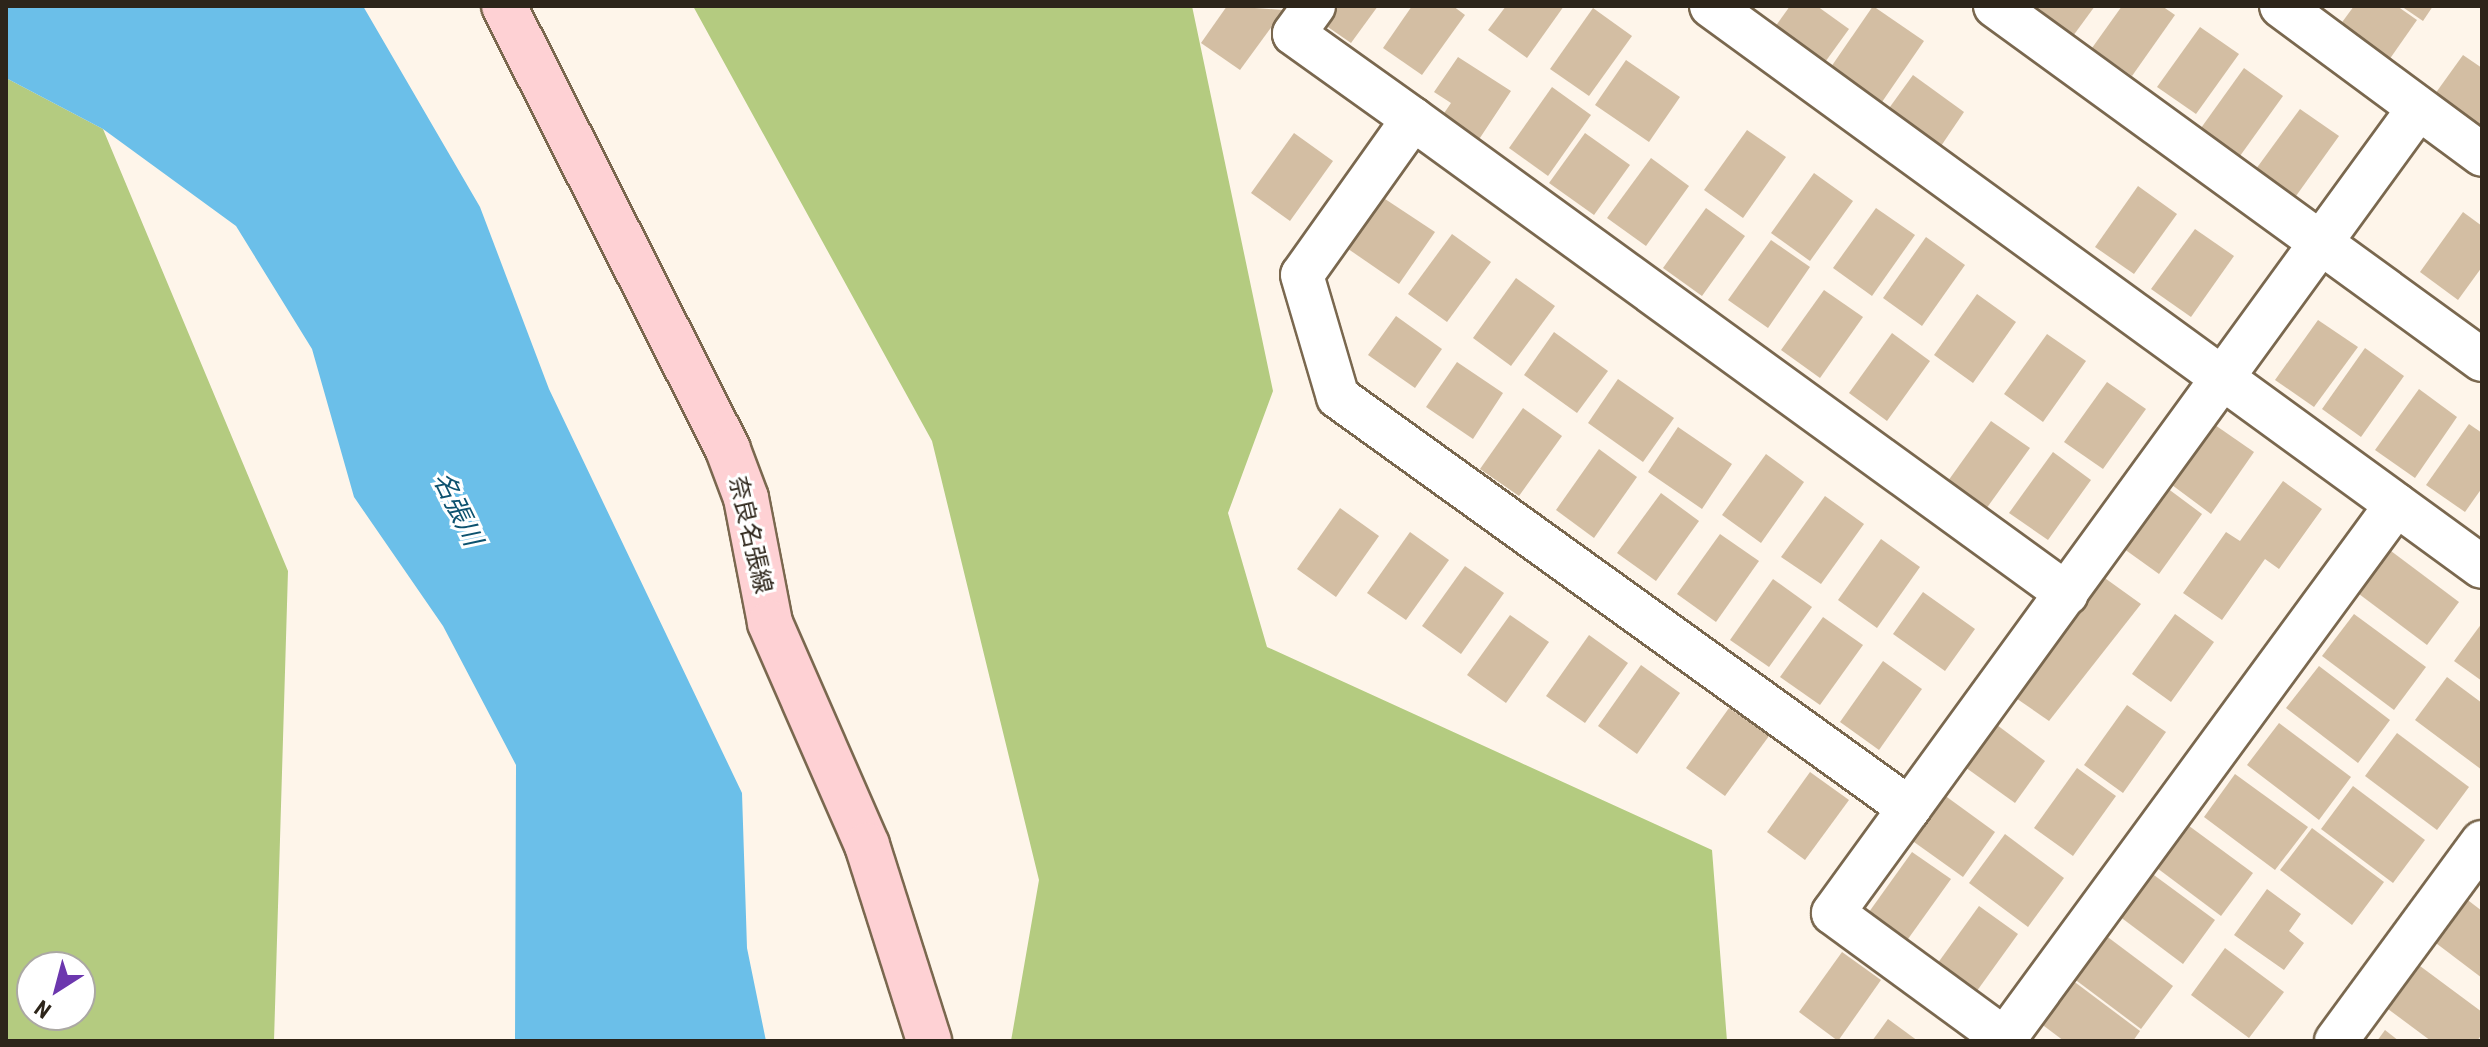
<!DOCTYPE html>
<meta charset="utf-8">
<style>
body{margin:0}
#map{position:relative;width:2488px;height:1047px;overflow:hidden;background:#fef5ea;font-family:"Roboto Condensed","Noto Sans JP",sans-serif}
div>[style]{position:absolute}
.forest>*{inset:0;background:#b4cb80}
.water>*{inset:0;background:#6bbfe9}
.building>*{inset:0;background:#d3bea3}
.roads{filter:drop-shadow(2px 0 #7a684f) drop-shadow(-2px 0 #7a684f) drop-shadow(0 2px #7a684f) drop-shadow(0 -2px #7a684f)}
.minor>*{height:42px;margin:-21px;padding:0 21px;transform-origin:21px;border-radius:21px;background:#fff}
.major>*{height:44px;margin:-22px;padding:0 22px;transform-origin:22px;border-radius:22px;background:#fed1d4}
span{translate:-50% -50%;white-space:nowrap;text-align:center;line-height:1.15;-webkit-text-stroke:6px #fff;paint-order:stroke}
.street-label{font-size:24px;color:#2d251a}
.water-label{font-size:26px;color:#0d526f;font-style:italic}
.frame{position:absolute;inset:0;border:8px solid #2d251a;pointer-events:none}
.north{position:absolute;left:16px;top:951px;width:80px;height:80px;box-sizing:border-box;background:#fff;border:2px solid #aba8a3;border-radius:50%;rotate:216deg;font-size:22px;font-weight:700;line-height:32px;text-align:center;color:#2d251a}
.north::after{content:'';display:block;margin:auto;width:28px;height:36px;background:#6c37ae;clip-path:polygon(50% 0,100% 100%,50% 72%,0 100%)}
</style>
<div id="map">
<div class="forest">
<i style="clip-path:polygon(693px 6px,1192px 6px,1273px 391px,1228px 513px,1267px 647px,1712px 850px,1727px 1041px,1011px 1041px,1039px 880px,932px 441px)"></i>
<i style="clip-path:polygon(evenodd,6px 78px,103px 129px,288px 571px,274px 1041px,6px 1041px,6px 78px,32px 967px,80px 967px,80px 1015px,32px 1015px,32px 967px)"></i>
</div>
<div class="water">
<i style="clip-path:polygon(6px 6px,363px 6px,480px 207px,549px 389px,742px 793px,747px 948px,766px 1041px,515px 1041px,516px 765px,443px 626px,354px 497px,312px 349px,236px 226px,103px 129px,6px 78px)"></i>
</div>
<div class="building">
<i style="clip-path:polygon(1227px 6px,1284px 10px,1240px 70px,1201px 43px)"></i>
<i style="clip-path:polygon(1319px 6px,1378px 6px,1351px 43px,1312px 16px)"></i>
<i style="clip-path:polygon(1412px 6px,1453px 6px,1465px 15px,1422px 75px,1383px 48px)"></i>
<i style="clip-path:polygon(1506px 6px,1564px 6px,1527px 58px,1488px 30px)"></i>
<i style="clip-path:polygon(1790px 6px,1817px 6px,1849px 29px,1815px 76px,1765px 41px)"></i>
<i style="clip-path:polygon(1873px 6px,1924px 41px,1882px 102px,1831px 67px)"></i>
<i style="clip-path:polygon(2036px 6px,2095px 6px,2073px 36px)"></i>
<i style="clip-path:polygon(2122px 6px,2162px 6px,2175px 15px,2132px 76px,2092px 48px)"></i>
<i style="clip-path:polygon(2354px 6px,2397px 6px,2417px 20px,2389px 60px,2340px 25px)"></i>
<i style="clip-path:polygon(2401px 6px,2433px 6px,2423px 21px)"></i>
<i style="clip-path:polygon(1593px 8px,1632px 36px,1589px 96px,1550px 69px)"></i>
<i style="clip-path:polygon(2200px 27px,2239px 54px,2196px 114px,2157px 87px)"></i>
<i style="clip-path:polygon(2463px 55px,2482px 68px,2482px 127px,2435px 94px)"></i>
<i style="clip-path:polygon(1458px 57px,1511px 91px,1472px 150px,1436px 125px,1451px 103px,1434px 92px)"></i>
<i style="clip-path:polygon(1626px 60px,1680px 97px,1649px 142px,1595px 105px)"></i>
<i style="clip-path:polygon(2244px 68px,2283px 96px,2240px 156px,2201px 128px)"></i>
<i style="clip-path:polygon(1913px 75px,1964px 112px,1939px 149px,1887px 111px)"></i>
<i style="clip-path:polygon(1552px 87px,1591px 115px,1548px 176px,1509px 148px)"></i>
<i style="clip-path:polygon(2300px 109px,2339px 136px,2296px 196px,2256px 169px)"></i>
<i style="clip-path:polygon(1747px 130px,1786px 157px,1743px 218px,1704px 190px)"></i>
<i style="clip-path:polygon(1294px 133px,1333px 161px,1290px 221px,1251px 193px)"></i>
<i style="clip-path:polygon(1585px 133px,1630px 165px,1594px 215px,1549px 183px)"></i>
<i style="clip-path:polygon(1651px 158px,1689px 186px,1646px 246px,1607px 218px)"></i>
<i style="clip-path:polygon(1814px 173px,1853px 201px,1810px 261px,1771px 233px)"></i>
<i style="clip-path:polygon(2138px 186px,2177px 214px,2134px 274px,2095px 247px)"></i>
<i style="clip-path:polygon(1376px 193px,1435px 232px,1399px 284px,1341px 244px)"></i>
<i style="clip-path:polygon(1706px 208px,1745px 236px,1702px 296px,1663px 268px)"></i>
<i style="clip-path:polygon(1876px 208px,1915px 235px,1872px 296px,1833px 268px)"></i>
<i style="clip-path:polygon(2463px 212px,2482px 226px,2482px 267px,2458px 300px,2420px 272px)"></i>
<i style="clip-path:polygon(2195px 229px,2234px 256px,2191px 317px,2151px 289px)"></i>
<i style="clip-path:polygon(1452px 234px,1491px 262px,1447px 322px,1408px 294px)"></i>
<i style="clip-path:polygon(1926px 237px,1965px 265px,1922px 326px,1883px 298px)"></i>
<i style="clip-path:polygon(1771px 240px,1810px 267px,1768px 328px,1728px 300px)"></i>
<i style="clip-path:polygon(1516px 278px,1555px 306px,1511px 366px,1473px 338px)"></i>
<i style="clip-path:polygon(1824px 290px,1863px 317px,1820px 378px,1781px 350px)"></i>
<i style="clip-path:polygon(1977px 294px,2016px 322px,1973px 383px,1934px 355px)"></i>
<i style="clip-path:polygon(1396px 316px,1442px 349px,1415px 388px,1368px 355px)"></i>
<i style="clip-path:polygon(2318px 320px,2358px 347px,2314px 407px,2275px 380px)"></i>
<i style="clip-path:polygon(1554px 332px,1608px 371px,1577px 413px,1524px 375px)"></i>
<i style="clip-path:polygon(1892px 333px,1930px 361px,1887px 421px,1849px 393px)"></i>
<i style="clip-path:polygon(2047px 334px,2086px 361px,2043px 422px,2004px 394px)"></i>
<i style="clip-path:polygon(2365px 348px,2404px 376px,2361px 437px,2322px 409px)"></i>
<i style="clip-path:polygon(1457px 362px,1503px 393px,1473px 439px,1426px 407px)"></i>
<i style="clip-path:polygon(1618px 379px,1674px 418px,1643px 462px,1588px 423px)"></i>
<i style="clip-path:polygon(2107px 382px,2146px 409px,2103px 469px,2064px 442px)"></i>
<i style="clip-path:polygon(2419px 389px,2457px 417px,2415px 478px,2375px 450px)"></i>
<i style="clip-path:polygon(1523px 408px,1562px 436px,1519px 496px,1480px 469px)"></i>
<i style="clip-path:polygon(1991px 421px,2030px 448px,1986px 509px,1948px 481px)"></i>
<i style="clip-path:polygon(2469px 424px,2482px 433px,2482px 488px,2465px 512px,2426px 485px)"></i>
<i style="clip-path:polygon(2215px 425px,2254px 452px,2211px 514px,2172px 485px)"></i>
<i style="clip-path:polygon(1678px 427px,1732px 464px,1702px 509px,1648px 472px)"></i>
<i style="clip-path:polygon(1599px 449px,1637px 477px,1594px 538px,1556px 510px)"></i>
<i style="clip-path:polygon(2053px 452px,2091px 480px,2048px 540px,2009px 513px)"></i>
<i style="clip-path:polygon(1766px 454px,1804px 482px,1761px 543px,1722px 515px)"></i>
<i style="clip-path:polygon(2283px 481px,2322px 509px,2279px 569px,2265px 559px,2222px 620px,2183px 593px,2226px 532px,2240px 541px)"></i>
<i style="clip-path:polygon(2163px 485px,2202px 514px,2159px 574px,2120px 546px)"></i>
<i style="clip-path:polygon(1661px 493px,1699px 521px,1656px 581px,1617px 553px)"></i>
<i style="clip-path:polygon(1825px 496px,1864px 524px,1821px 584px,1781px 557px)"></i>
<i style="clip-path:polygon(1340px 508px,1379px 536px,1336px 597px,1297px 569px)"></i>
<i style="clip-path:polygon(1410px 532px,1449px 560px,1406px 620px,1367px 593px)"></i>
<i style="clip-path:polygon(1720px 534px,1759px 561px,1716px 622px,1677px 594px)"></i>
<i style="clip-path:polygon(1881px 539px,1920px 567px,1877px 628px,1838px 600px)"></i>
<i style="clip-path:polygon(2387px 548px,2459px 602px,2427px 645px,2355px 591px)"></i>
<i style="clip-path:polygon(1465px 566px,1504px 593px,1461px 654px,1422px 626px)"></i>
<i style="clip-path:polygon(2102px 576px,2141px 604px,2049px 721px,2010px 694px)"></i>
<i style="clip-path:polygon(1773px 579px,1812px 607px,1769px 667px,1730px 640px)"></i>
<i style="clip-path:polygon(1923px 592px,1975px 629px,1945px 671px,1893px 634px)"></i>
<i style="clip-path:polygon(2175px 614px,2214px 642px,2171px 702px,2132px 674px)"></i>
<i style="clip-path:polygon(2354px 614px,2426px 667px,2394px 710px,2322px 656px)"></i>
<i style="clip-path:polygon(1510px 615px,1549px 642px,1506px 703px,1467px 675px)"></i>
<i style="clip-path:polygon(1823px 617px,1863px 645px,1820px 705px,1780px 677px)"></i>
<i style="clip-path:polygon(2482px 623px,2482px 681px,2454px 661px)"></i>
<i style="clip-path:polygon(1589px 635px,1628px 663px,1585px 723px,1546px 696px)"></i>
<i style="clip-path:polygon(1883px 661px,1922px 689px,1879px 750px,1840px 722px)"></i>
<i style="clip-path:polygon(1641px 665px,1680px 693px,1637px 754px,1598px 726px)"></i>
<i style="clip-path:polygon(2319px 666px,2390px 720px,2358px 763px,2286px 708px)"></i>
<i style="clip-path:polygon(2447px 677px,2482px 703px,2482px 770px,2415px 720px)"></i>
<i style="clip-path:polygon(2127px 705px,2166px 732px,2123px 793px,2084px 765px)"></i>
<i style="clip-path:polygon(1729px 708px,1769px 736px,1725px 796px,1686px 768px)"></i>
<i style="clip-path:polygon(1989px 719px,2045px 761px,2015px 803px,1958px 762px)"></i>
<i style="clip-path:polygon(2279px 723px,2351px 777px,2319px 820px,2247px 765px)"></i>
<i style="clip-path:polygon(2397px 733px,2469px 787px,2437px 830px,2365px 776px)"></i>
<i style="clip-path:polygon(2077px 768px,2116px 796px,2073px 856px,2034px 828px)"></i>
<i style="clip-path:polygon(1810px 772px,1849px 800px,1805px 860px,1767px 832px)"></i>
<i style="clip-path:polygon(2235px 774px,2308px 827px,2275px 870px,2204px 817px)"></i>
<i style="clip-path:polygon(2353px 786px,2425px 840px,2393px 883px,2321px 829px)"></i>
<i style="clip-path:polygon(1940px 792px,1995px 832px,1963px 877px,1907px 837px)"></i>
<i style="clip-path:polygon(2181px 820px,2253px 873px,2221px 916px,2149px 862px)"></i>
<i style="clip-path:polygon(2312px 828px,2384px 882px,2352px 925px,2280px 870px)"></i>
<i style="clip-path:polygon(2005px 834px,2064px 878px,2028px 927px,1969px 883px)"></i>
<i style="clip-path:polygon(1912px 852px,1951px 879px,1908px 939px,1869px 912px)"></i>
<i style="clip-path:polygon(2143px 867px,2215px 920px,2183px 964px,2111px 910px)"></i>
<i style="clip-path:polygon(2267px 889px,2301px 914px,2289px 931px,2304px 943px,2284px 970px,2234px 935px)"></i>
<i style="clip-path:polygon(2456px 891px,2482px 911px,2482px 978px,2424px 934px)"></i>
<i style="clip-path:polygon(1979px 906px,2018px 934px,1974px 995px,1935px 967px)"></i>
<i style="clip-path:polygon(2101px 932px,2173px 986px,2141px 1029px,2069px 975px)"></i>
<i style="clip-path:polygon(2225px 948px,2284px 992px,2249px 1038px,2191px 995px)"></i>
<i style="clip-path:polygon(1842px 952px,1881px 980px,1838px 1041px,1799px 1012px)"></i>
<i style="clip-path:polygon(2420px 966px,2482px 1012px,2482px 1034px,2477px 1041px,2431px 1041px,2388px 1009px)"></i>
<i style="clip-path:polygon(2068px 977px,2140px 1031px,2133px 1041px,2064px 1041px,2036px 1020px)"></i>
<i style="clip-path:polygon(1888px 1019px,1918px 1041px,1872px 1041px)"></i>
<i style="clip-path:polygon(2385px 1030px,2399px 1041px,2377px 1041px)"></i>
</div>
<div class="roads">
<div class="minor">
<i style="left:1314px;top:6px;width:34px;rotate:126deg"></i>
<i style="left:1294px;top:34px;width:146px;rotate:35.5deg"></i>
<i style="left:1413px;top:119px;width:191px;rotate:125.4deg"></i>
<i style="left:1302px;top:275px;width:127px;rotate:73.6deg"></i>
<i style="left:1338px;top:397px;width:704px;rotate:35.75deg"></i>
<i style="left:1711px;top:6px;width:953px;rotate:36.04deg"></i>
<i style="left:1995px;top:6px;width:602px;rotate:36.01deg"></i>
<i style="left:2281px;top:6px;width:250px;rotate:36.5deg"></i>
<i style="left:1413px;top:119px;width:808px;rotate:35.99deg"></i>
<i style="left:2005px;top:1039px;width:213px;rotate:-143.8deg"></i>
<i style="left:1833px;top:913px;width:994px;rotate:-53.96deg"></i>
<i style="left:2003px;top:1041px;width:665px;rotate:-53.75deg"></i>
<i style="left:2336px;top:1041px;width:247px;rotate:-53.7deg"></i>
</div>
<div class="major">
<i style="left:504px;top:6px;width:497px;rotate:63.2deg"></i>
<i style="left:728px;top:450px;width:51px;rotate:69.4deg"></i>
<i style="left:746px;top:498px;width:127px;rotate:79.1deg"></i>
<i style="left:770px;top:623px;width:242px;rotate:66.4deg"></i>
<i style="left:867px;top:845px;width:206px;rotate:72.4deg"></i>
</div>
</div>
<div class="street-label">
<span style="left:750px;top:535px;rotate:77deg">奈良名張線</span>
</div>
<div class="water-label">
<span style="left:457px;top:509px;rotate:64deg">名張川</span>
</div>
<div class="frame"></div>
<div class="north">N</div>
</div>
